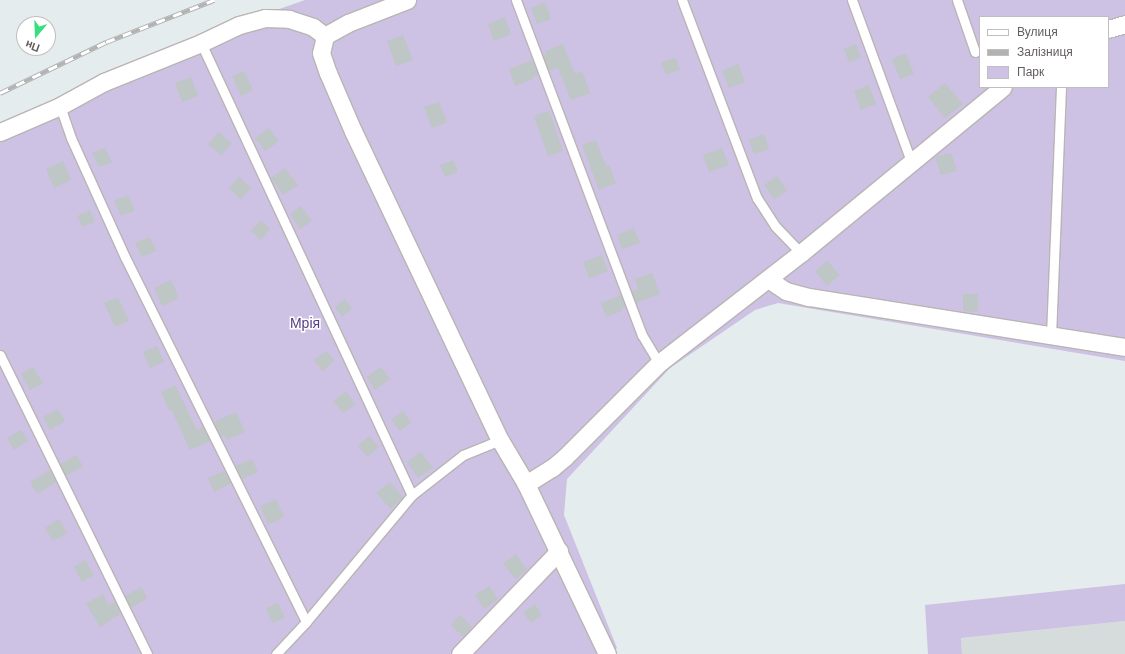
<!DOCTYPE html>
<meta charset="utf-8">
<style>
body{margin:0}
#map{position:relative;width:1125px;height:654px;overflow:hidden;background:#e4ecee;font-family:"DM Sans",sans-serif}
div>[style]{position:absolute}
.industrial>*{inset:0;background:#d6dcdc}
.green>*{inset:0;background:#cdc1e4}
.building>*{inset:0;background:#bec6c6}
.roads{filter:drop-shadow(1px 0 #bab4b4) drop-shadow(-1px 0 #bab4b4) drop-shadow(0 1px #bab4b4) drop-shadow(0 -1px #bab4b4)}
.service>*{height:9px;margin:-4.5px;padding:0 4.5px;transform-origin:4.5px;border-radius:4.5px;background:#fff}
.minor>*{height:17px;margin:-8.5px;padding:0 8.5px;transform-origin:8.5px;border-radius:8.5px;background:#fff}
.rail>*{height:4.5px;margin-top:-2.25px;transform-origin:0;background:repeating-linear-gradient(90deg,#fff 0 9px,#b3b2b2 0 18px);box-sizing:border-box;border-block:1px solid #b3b2b2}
span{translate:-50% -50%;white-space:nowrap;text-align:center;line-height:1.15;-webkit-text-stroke:3px #fff;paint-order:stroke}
.park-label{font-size:14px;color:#573a84}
.legend{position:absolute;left:979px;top:16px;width:130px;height:72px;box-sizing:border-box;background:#fff;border:1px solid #c1bebe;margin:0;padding:5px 7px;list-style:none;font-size:12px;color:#635c5c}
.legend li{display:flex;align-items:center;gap:8px;height:20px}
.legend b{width:20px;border:1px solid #c1bebe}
.north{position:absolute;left:16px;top:16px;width:40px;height:40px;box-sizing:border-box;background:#fff;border:1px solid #c1bebe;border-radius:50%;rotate:199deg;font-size:11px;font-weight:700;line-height:16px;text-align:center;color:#635c5c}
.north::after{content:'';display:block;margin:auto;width:14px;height:18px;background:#37e07e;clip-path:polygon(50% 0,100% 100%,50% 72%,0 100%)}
</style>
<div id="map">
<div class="industrial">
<i style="clip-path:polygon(1125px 621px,1125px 654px,962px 654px,961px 638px)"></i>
</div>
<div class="green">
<i style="clip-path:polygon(evenodd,305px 0,1125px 0,1125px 361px,778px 303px,755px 310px,670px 368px,567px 479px,564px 515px,617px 648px,611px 654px,0 654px,0 127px,268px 13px,305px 0,980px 17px,1108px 17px,1108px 87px,980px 87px,980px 17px)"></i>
<i style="clip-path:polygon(1125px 584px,1125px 621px,961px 638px,962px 654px,928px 654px,925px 605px)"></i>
</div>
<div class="building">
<i style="clip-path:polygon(545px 2px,551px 19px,537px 24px,531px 8px)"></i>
<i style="clip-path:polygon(505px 17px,511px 34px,494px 41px,488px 24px)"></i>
<i style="clip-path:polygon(403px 35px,413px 60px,396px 66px,387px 41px)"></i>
<i style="clip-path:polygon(563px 44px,575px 74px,582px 71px,590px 93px,571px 100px,558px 68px,549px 71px,543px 56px,546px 54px,545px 51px)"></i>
<i style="clip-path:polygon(856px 44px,861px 58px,849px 62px,844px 49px)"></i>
<i style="clip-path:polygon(906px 53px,914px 74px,900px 79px,892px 59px)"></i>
<i style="clip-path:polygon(675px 57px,680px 70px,666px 75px,661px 63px)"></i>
<i style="clip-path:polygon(532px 60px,538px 75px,533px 77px,533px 79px,515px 86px,509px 69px)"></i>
<i style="clip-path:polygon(738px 64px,745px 82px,729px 88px,722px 71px)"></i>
<i style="clip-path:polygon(244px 71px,253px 90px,241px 96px,232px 76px)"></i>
<i style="clip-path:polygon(191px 77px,198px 96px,182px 102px,175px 83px)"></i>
<i style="clip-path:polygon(945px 83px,963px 104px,945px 118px,928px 97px)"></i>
<i style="clip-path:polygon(869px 85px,876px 104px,861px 110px,854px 91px)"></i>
<i style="clip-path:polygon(439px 102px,447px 122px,432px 128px,424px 107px)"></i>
<i style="clip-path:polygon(549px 111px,563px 151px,548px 156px,534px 116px)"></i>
<i style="clip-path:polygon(269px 128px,279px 141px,265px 151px,255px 138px)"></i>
<i style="clip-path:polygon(219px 132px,232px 143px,221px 155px,208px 144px)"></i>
<i style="clip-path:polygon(764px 134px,769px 149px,754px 154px,749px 140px)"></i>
<i style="clip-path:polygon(596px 140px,606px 166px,609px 165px,616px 183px,599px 190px,582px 145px)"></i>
<i style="clip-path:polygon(105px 148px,112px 162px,99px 167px,92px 153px)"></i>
<i style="clip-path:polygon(722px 148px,729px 165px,709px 172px,703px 155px)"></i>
<i style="clip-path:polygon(951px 153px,957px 171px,941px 175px,935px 157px)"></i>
<i style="clip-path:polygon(453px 160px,458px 172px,445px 177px,440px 165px)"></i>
<i style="clip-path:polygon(63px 161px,71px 180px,54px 188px,46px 169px)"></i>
<i style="clip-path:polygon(285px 168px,298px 185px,283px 195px,271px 178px)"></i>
<i style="clip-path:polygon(777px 176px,787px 191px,774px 199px,764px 185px)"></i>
<i style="clip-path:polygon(239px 177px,251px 188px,241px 200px,229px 188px)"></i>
<i style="clip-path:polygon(128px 195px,135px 210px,121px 216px,114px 201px)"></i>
<i style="clip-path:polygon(301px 206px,312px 221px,300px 229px,290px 214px)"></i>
<i style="clip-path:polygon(90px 210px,95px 222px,82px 227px,77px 216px)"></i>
<i style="clip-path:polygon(261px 220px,270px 229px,261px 240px,251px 231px)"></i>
<i style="clip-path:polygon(634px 228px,640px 243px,622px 249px,617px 235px)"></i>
<i style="clip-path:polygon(150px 237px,156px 251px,142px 257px,135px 243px)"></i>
<i style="clip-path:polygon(602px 255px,608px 271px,589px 278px,583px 262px)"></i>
<i style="clip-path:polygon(827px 261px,840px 275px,827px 286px,815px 271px)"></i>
<i style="clip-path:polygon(652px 273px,660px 294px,636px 303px,632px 291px,638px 289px,635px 279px)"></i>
<i style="clip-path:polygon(171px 280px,179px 298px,162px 306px,154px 288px)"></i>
<i style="clip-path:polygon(963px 294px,978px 294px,978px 312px,963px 311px)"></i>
<i style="clip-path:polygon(621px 295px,625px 307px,621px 308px,622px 311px,606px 317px,601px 303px)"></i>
<i style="clip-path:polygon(118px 297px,129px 321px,115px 327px,104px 303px)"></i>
<i style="clip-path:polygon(345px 299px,352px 309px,342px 317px,335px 307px)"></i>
<i style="clip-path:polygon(157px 346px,164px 362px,150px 368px,143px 352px)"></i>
<i style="clip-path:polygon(327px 351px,335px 361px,322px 371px,314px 360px)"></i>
<i style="clip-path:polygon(33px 367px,43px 383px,30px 390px,21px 374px)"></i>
<i style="clip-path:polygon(381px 367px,390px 379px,375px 390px,367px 377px)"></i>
<i style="clip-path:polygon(175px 385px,197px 430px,203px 427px,210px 441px,190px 450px,171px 409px,169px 410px,161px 392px)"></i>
<i style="clip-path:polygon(346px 391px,355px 404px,343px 413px,333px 401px)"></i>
<i style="clip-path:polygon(58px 409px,65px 421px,50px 430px,43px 417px)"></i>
<i style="clip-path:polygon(403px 411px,411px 423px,400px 431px,391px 420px)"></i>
<i style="clip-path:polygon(236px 412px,245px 432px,227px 440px,224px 435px,221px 437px,214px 422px)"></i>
<i style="clip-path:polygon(21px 430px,28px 441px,14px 450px,7px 438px)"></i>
<i style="clip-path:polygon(369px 436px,379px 447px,368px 457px,358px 446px)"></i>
<i style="clip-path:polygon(421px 452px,433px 468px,418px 478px,407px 462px)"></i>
<i style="clip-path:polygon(76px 455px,83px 466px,66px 476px,60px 464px)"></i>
<i style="clip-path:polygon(252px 459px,258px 472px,242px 479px,235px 466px)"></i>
<i style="clip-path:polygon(50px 470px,56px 482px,37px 494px,30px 482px)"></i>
<i style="clip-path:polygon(224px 471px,231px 483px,214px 492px,208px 478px)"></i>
<i style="clip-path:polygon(390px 482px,403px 497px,391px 509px,376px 493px)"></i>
<i style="clip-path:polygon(276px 499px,284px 517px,268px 525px,260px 506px)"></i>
<i style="clip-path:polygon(59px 519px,67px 533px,53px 541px,45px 528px)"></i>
<i style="clip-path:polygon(516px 554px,527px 570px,515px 579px,503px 563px)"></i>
<i style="clip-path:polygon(85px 560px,94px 575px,82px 582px,74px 567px)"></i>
<i style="clip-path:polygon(489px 586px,498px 599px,484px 609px,475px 595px)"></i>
<i style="clip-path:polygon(141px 587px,147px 598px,131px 608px,125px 596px)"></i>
<i style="clip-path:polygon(103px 594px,109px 605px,115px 602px,120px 614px,100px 627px,86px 604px)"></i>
<i style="clip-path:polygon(278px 603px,285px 618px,272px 623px,266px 608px)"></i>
<i style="clip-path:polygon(535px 604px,542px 615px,531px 623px,523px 612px)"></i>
<i style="clip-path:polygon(460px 615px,472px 627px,463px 637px,451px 625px)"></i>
</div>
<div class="roads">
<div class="service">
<i style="left:516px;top:0;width:358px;rotate:69.4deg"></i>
<i style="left:642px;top:335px;width:33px;rotate:59deg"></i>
<i style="left:682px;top:0;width:212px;rotate:69.3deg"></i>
<i style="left:757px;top:198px;width:33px;rotate:57deg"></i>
<i style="left:775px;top:226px;width:37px;rotate:46deg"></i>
<i style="left:852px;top:0;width:171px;rotate:69.9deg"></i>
<i style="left:957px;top:0;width:55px;rotate:70.9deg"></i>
<i style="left:201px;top:43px;width:499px;rotate:65deg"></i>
<i style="left:60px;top:106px;width:34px;rotate:71deg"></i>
<i style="left:71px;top:138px;width:131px;rotate:65.6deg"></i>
<i style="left:125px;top:257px;width:407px;rotate:63.6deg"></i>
<i style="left:1051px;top:336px;width:249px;rotate:-87.7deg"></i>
<i style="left:0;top:355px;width:333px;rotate:63.8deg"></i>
<i style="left:276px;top:654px;width:44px;rotate:-46.8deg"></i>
<i style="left:306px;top:622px;width:165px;rotate:-50.2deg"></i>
<i style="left:412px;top:495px;width:65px;rotate:-38.1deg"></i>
<i style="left:463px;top:455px;width:40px;rotate:-22deg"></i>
</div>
<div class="minor">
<i style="left:407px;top:0;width:63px;rotate:158.7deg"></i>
<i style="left:348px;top:23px;width:26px;rotate:151deg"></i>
<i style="left:325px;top:36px;width:17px;rotate:103deg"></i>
<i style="left:321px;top:53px;width:21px;rotate:71deg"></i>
<i style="left:328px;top:73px;width:63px;rotate:66.7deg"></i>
<i style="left:353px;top:131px;width:342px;rotate:64.6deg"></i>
<i style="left:500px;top:440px;width:51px;rotate:59.4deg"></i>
<i style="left:526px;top:484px;width:188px;rotate:64.5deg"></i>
<i style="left:1108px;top:29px;width:18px;rotate:-16deg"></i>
<i style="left:0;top:132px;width:65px;rotate:-23.4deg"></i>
<i style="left:60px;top:106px;width:50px;rotate:-28.6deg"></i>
<i style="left:104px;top:82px;width:105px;rotate:-21.9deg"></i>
<i style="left:201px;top:43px;width:42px;rotate:-25.3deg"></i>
<i style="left:239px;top:25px;width:27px;rotate:-15deg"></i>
<i style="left:265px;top:18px;width:24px;rotate:2deg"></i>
<i style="left:289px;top:19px;width:25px;rotate:18deg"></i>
<i style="left:313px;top:27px;width:15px;rotate:37deg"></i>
<i style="left:768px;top:279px;width:22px;rotate:34deg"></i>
<i style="left:786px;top:291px;width:24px;rotate:15deg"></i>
<i style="left:809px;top:297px;width:320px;rotate:9deg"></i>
<i style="left:526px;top:484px;width:31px;rotate:-32deg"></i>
<i style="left:552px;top:468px;width:17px;rotate:-40deg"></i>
<i style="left:565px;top:457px;width:133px;rotate:-45deg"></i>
<i style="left:659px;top:363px;width:180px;rotate:-37.8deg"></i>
<i style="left:801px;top:253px;width:261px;rotate:-39.4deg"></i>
<i style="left:460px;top:654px;width:143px;rotate:-46.1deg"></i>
</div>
</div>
<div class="rail">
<i style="left:0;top:93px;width:118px;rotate:-25.7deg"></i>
<i style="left:106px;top:42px;width:116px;rotate:-21.3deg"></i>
</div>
<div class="park-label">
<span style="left:305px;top:323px">Мрія</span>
</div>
<ul class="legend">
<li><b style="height:5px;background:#fff"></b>Вулиця</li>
<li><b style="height:5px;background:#b3b2b2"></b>Залізниця</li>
<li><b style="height:11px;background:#cdc1e4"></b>Парк</li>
</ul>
<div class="north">Пн</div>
</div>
